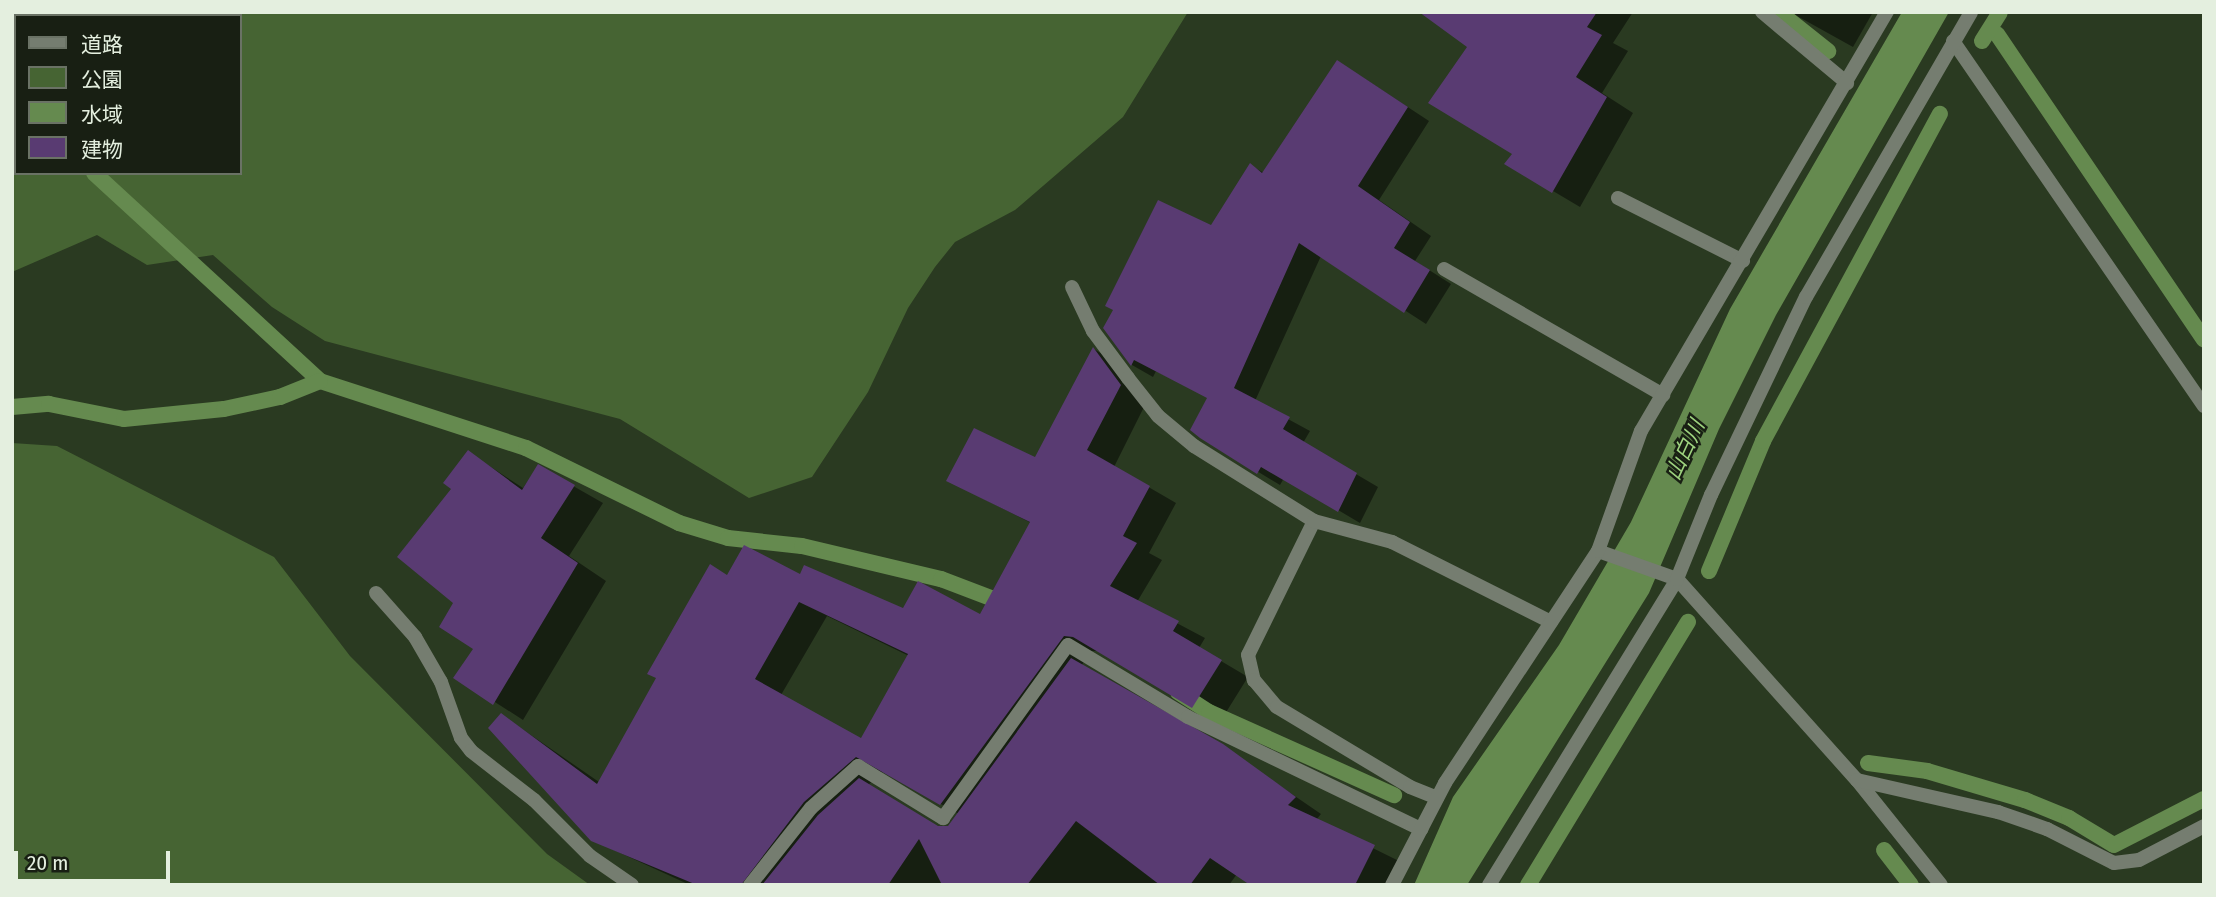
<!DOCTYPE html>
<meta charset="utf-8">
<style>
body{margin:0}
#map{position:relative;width:2216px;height:897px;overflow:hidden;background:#2a3a21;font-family:"Fira Sans Condensed","Noto Sans JP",sans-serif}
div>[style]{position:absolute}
.green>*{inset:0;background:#466433}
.water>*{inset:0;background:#658a4f}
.shadow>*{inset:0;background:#0007}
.stream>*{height:16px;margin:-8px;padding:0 8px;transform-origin:8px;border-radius:8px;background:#658a4f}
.building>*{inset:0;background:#593b72}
.service>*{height:14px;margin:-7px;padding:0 7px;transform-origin:7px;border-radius:7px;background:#757d70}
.minor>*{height:14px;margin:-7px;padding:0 7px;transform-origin:7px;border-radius:7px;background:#757d70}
span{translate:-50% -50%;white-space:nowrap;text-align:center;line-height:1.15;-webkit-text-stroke:5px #181f13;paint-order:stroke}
.water-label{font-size:21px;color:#9ed37f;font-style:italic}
.frame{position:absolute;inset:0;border:14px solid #e4efdf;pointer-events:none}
.legend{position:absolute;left:14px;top:14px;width:228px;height:161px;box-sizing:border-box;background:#181f13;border:2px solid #6a7265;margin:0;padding:9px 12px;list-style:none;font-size:21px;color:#e4efdf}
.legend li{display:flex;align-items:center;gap:14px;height:35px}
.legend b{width:35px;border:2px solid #6a7265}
.scale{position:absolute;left:14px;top:851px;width:156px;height:32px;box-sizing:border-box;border:4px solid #e4efdf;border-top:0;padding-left:9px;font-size:21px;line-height:24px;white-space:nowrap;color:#e4efdf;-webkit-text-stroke:5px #181f13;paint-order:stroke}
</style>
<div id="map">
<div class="green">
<i style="clip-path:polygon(evenodd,12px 12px,1188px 12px,1123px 117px,1015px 210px,955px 242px,935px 267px,908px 308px,868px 392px,812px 477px,749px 498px,620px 419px,325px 341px,272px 307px,213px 255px,147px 265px,97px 235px,12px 272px,12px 12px,16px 16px,240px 16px,240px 173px,16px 173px,16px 16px)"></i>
<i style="clip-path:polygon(12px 443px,57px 446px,274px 557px,350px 656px,547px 854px,590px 885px,12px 885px)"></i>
</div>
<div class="water">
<i style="clip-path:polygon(1902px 12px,1949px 12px,1776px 315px,1719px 429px,1649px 593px,1467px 885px,1414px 885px,1453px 797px,1559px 645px,1631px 522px,1730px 309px)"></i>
</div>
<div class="shadow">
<i style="clip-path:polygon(1422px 12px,1633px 12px,1613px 43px,1628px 51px,1602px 93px,1633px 113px,1580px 207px,1506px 163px,1514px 153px,1469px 46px)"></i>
<i style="clip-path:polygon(1790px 12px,1873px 12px,1853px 47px)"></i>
<i style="clip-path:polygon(1359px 75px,1429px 121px,1379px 200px,1431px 236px,1415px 261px,1451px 284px,1426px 324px,1321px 256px,1255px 401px,1310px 431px,1303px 443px,1378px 487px,1360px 523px,1284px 478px,1280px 485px,1201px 437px,1209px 398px,1156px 371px,1153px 377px,1132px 365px,1105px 328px,1212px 227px,1250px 165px,1264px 173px)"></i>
<i style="clip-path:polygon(evenodd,1094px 349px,1120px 365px,1147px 401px,1114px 467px,1176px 503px,1149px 553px,1162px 560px,1137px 602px,1205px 638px,1199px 648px,1248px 677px,1220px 722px,1101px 651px,1092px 651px,1081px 666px,1222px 746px,1321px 814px,1316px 820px,1401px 862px,1390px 885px,1254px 885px,1237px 874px,1229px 885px,690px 885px,592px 840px,502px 715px,599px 782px,728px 577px,801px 576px,904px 611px,980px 616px,1031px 523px,949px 481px,1035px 459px,1094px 349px,827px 616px,909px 656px,862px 740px,781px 695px,827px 616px,1094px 349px,884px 771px,941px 804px,959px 814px,949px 828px,939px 828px,868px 785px,884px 771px)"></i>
<i style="clip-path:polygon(468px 452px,523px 488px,538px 466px,603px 503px,569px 556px,606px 581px,523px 720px,456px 677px,475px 648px,456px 603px,453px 488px)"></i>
</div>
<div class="stream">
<i style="left:1779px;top:12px;width:63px;rotate:38.5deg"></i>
<i style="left:1997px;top:34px;width:369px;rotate:55.9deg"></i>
<i style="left:1982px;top:41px;width:34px;rotate:-58deg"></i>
<i style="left:12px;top:112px;width:4px;rotate:27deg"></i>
<i style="left:94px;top:173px;width:307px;rotate:42.6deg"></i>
<i style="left:320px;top:381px;width:217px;rotate:18deg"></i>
<i style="left:526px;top:448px;width:170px;rotate:26.1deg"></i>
<i style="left:679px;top:523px;width:51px;rotate:17deg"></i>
<i style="left:728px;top:538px;width:74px;rotate:6.2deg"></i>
<i style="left:802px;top:546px;width:143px;rotate:13.4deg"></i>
<i style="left:941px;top:579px;width:73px;rotate:20.9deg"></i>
<i style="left:12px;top:407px;width:37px;rotate:-5deg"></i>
<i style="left:49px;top:404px;width:76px;rotate:11.3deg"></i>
<i style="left:124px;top:419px;width:100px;rotate:-5.7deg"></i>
<i style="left:224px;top:409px;width:57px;rotate:-12.1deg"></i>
<i style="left:280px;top:397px;width:43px;rotate:-21.8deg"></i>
<i style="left:1709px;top:571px;width:141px;rotate:-67.4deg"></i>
<i style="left:1763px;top:441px;width:372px;rotate:-61.6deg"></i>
<i style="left:1178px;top:692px;width:37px;rotate:33deg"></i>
<i style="left:1209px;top:712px;width:203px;rotate:24.2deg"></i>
<i style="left:1868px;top:763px;width:60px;rotate:7.7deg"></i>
<i style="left:1927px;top:771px;width:102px;rotate:16.5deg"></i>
<i style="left:2025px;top:800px;width:48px;rotate:22.2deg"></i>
<i style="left:2069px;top:818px;width:52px;rotate:31deg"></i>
<i style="left:2114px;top:845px;width:101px;rotate:-27.1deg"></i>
<i style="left:1884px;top:850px;width:44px;rotate:52.4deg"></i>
<i style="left:1528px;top:885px;width:308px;rotate:-58.7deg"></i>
</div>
<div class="building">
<i style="clip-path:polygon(1419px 12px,1597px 12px,1587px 27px,1602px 35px,1576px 77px,1607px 97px,1552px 193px,1504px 164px,1512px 154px,1428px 103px,1467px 47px)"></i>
<i style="clip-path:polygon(1337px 60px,1408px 107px,1358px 186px,1410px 222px,1394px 248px,1430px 270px,1404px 313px,1299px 243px,1234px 388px,1290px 417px,1283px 429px,1357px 473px,1338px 512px,1261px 467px,1257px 474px,1200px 438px,1190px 430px,1207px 398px,1134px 360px,1131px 366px,1103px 328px,1113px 310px,1105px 306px,1158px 200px,1211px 225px,1250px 163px,1262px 173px)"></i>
<i style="clip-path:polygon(evenodd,1093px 347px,1121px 385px,1087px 450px,1150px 486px,1123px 536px,1137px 543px,1110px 586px,1179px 621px,1173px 631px,1222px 660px,1192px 708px,1073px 637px,1064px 636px,940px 805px,856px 757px,804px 802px,741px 885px,697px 885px,591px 841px,488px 728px,501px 713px,597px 784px,656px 678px,647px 674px,710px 564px,727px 575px,744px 545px,800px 574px,804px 565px,903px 608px,918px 581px,980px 614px,1030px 522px,946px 481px,974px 428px,1035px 457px,1093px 347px,799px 602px,908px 654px,861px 738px,755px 679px,799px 602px)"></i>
<i style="clip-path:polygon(468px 450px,522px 490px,538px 464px,575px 485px,541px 538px,578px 563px,493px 705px,453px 678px,473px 649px,439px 627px,453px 603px,397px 557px,451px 489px,443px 483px)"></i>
<i style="clip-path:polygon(1071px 658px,1223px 744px,1296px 797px,1288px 805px,1375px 845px,1355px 885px,1250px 885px,1210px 858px,1190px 885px,1160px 885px,1076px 821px,1027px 885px,942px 885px,919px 839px,888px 885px,762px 885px,818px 815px,859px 778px,938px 826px,948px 826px)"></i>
</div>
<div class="service">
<i style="left:1762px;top:12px;width:111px;rotate:39.9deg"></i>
<i style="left:1618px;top:198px;width:140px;rotate:26.7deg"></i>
<i style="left:1444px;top:269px;width:253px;rotate:29.9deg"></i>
<i style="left:1072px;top:287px;width:49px;rotate:64.5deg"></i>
<i style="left:1093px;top:331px;width:59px;rotate:53.3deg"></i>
<i style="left:1128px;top:378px;width:48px;rotate:51.7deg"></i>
<i style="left:1158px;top:416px;width:47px;rotate:39.8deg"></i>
<i style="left:1314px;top:521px;width:149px;rotate:116.2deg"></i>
<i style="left:1248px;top:655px;width:26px;rotate:77deg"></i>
<i style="left:1254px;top:680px;width:35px;rotate:50deg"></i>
<i style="left:1277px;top:707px;width:155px;rotate:31deg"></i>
<i style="left:1410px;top:787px;width:29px;rotate:22deg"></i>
</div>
<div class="minor">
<i style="left:1953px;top:41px;width:443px;rotate:55.5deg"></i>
<i style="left:1194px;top:446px;width:142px;rotate:32deg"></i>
<i style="left:1314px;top:521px;width:81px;rotate:15.1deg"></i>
<i style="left:1392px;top:542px;width:178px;rotate:26.7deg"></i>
<i style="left:1598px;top:551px;width:84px;rotate:19.5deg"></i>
<i style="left:1677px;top:579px;width:270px;rotate:48.2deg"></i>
<i style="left:1857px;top:780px;width:134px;rotate:51.3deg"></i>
<i style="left:376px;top:593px;width:59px;rotate:48.4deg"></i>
<i style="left:415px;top:637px;width:52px;rotate:60deg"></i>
<i style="left:441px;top:682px;width:59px;rotate:70.3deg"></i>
<i style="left:461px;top:738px;width:16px;rotate:52deg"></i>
<i style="left:471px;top:751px;width:80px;rotate:37.9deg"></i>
<i style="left:534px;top:800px;width:79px;rotate:45deg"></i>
<i style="left:590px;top:856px;width:51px;rotate:34.6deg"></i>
<i style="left:1857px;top:780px;width:145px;rotate:12.8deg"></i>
<i style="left:1998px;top:812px;width:52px;rotate:19.1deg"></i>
<i style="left:2047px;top:829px;width:75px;rotate:26.9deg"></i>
<i style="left:2114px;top:863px;width:25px;rotate:-7deg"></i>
<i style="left:2139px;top:860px;width:73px;rotate:-27.6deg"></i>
<i style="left:750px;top:885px;width:98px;rotate:-51.6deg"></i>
<i style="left:811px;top:808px;width:63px;rotate:-41.8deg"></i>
<i style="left:858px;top:766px;width:100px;rotate:31.5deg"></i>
<i style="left:943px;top:818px;width:213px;rotate:-54.2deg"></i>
<i style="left:1068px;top:645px;width:140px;rotate:31deg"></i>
<i style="left:1188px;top:717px;width:259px;rotate:25.7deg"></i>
<i style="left:1392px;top:885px;width:115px;rotate:-62.5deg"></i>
<i style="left:1445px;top:783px;width:278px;rotate:-56.6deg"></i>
<i style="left:1598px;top:551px;width:127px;rotate:-70.3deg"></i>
<i style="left:1641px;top:431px;width:486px;rotate:-59.6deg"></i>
<i style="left:1489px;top:885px;width:359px;rotate:-58.4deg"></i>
<i style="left:1677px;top:579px;width:91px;rotate:-68deg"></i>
<i style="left:1711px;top:495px;width:220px;rotate:-64.4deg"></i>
<i style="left:1806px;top:297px;width:329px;rotate:-59.9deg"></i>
</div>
<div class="water-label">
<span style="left:1685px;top:450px;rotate:-65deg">山白川</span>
</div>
<div class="frame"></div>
<ul class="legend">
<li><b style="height:9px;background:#757d70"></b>道路</li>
<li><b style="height:19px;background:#466433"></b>公園</li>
<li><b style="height:19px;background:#658a4f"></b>水域</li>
<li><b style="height:19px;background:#593b72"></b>建物</li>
</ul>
<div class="scale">20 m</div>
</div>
